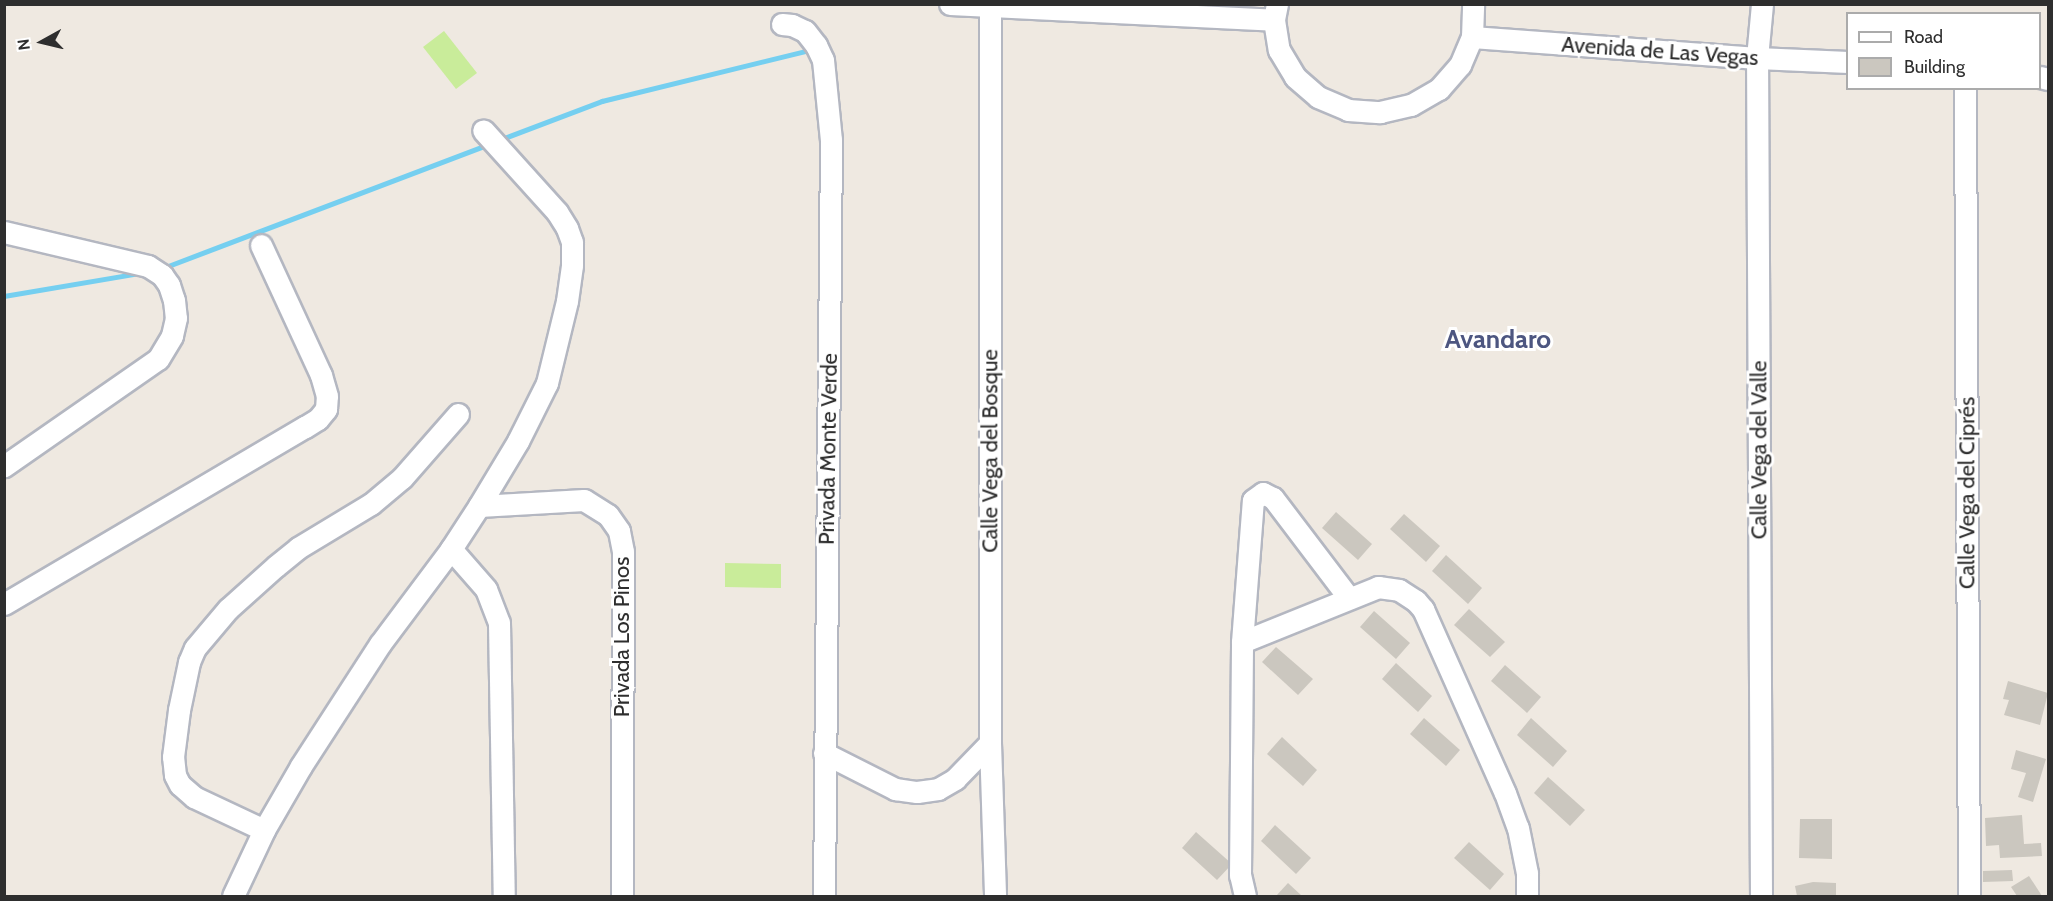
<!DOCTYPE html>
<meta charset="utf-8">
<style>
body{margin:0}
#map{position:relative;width:2053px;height:901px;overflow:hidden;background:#efe9e1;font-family:Cabin,sans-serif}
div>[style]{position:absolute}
.pitch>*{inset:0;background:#c9ec9a}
.stream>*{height:4.5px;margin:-2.25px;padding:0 2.25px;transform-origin:2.25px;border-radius:2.25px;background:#75cff0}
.building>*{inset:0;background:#cbc7bf}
.roads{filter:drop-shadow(2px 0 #b4b7c1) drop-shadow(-2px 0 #b4b7c1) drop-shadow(0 2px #b4b7c1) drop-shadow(0 -2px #b4b7c1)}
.minor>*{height:21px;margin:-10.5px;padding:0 10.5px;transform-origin:10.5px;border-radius:10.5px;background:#fff}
span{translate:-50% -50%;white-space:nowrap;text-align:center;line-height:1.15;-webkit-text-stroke:6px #fff;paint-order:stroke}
.street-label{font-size:22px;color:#2e2e2e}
.quarter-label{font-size:26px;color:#4d5680;font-weight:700}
.frame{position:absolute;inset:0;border:6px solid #2e2e2e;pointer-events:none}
.legend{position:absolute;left:1846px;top:12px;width:195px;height:78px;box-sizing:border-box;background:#fff;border:2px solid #ababab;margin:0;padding:8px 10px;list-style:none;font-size:18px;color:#2e2e2e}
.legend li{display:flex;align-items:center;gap:12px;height:30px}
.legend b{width:30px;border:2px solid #ababab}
.north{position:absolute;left:12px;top:12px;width:60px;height:60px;-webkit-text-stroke:4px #fff;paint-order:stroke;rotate:262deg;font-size:16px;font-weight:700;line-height:24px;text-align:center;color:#2e2e2e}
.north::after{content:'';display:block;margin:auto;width:21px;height:27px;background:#2e2e2e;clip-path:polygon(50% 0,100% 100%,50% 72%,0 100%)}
</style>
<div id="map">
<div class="pitch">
<i style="clip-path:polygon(444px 31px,477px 73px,456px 89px,423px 47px)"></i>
<i style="clip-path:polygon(725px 563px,781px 564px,781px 588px,725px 587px)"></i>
</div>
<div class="stream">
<i style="left:499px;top:140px;width:110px;rotate:-20.7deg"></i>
<i style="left:602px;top:101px;width:214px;rotate:-13.8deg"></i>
<i style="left:163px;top:268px;width:349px;rotate:-20.8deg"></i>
<i style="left:4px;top:296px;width:138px;rotate:-9.6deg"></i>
</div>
<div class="building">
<i style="clip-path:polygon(1336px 512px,1372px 544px,1358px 560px,1322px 528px)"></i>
<i style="clip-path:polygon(1404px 514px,1440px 546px,1426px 562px,1390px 529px)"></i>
<i style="clip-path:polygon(1446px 555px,1482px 588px,1468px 604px,1432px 571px)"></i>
<i style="clip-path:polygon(1469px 609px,1505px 642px,1490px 657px,1454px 625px)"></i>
<i style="clip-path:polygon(1374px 611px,1410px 643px,1396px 659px,1360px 627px)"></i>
<i style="clip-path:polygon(1276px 647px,1313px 679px,1298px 695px,1262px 662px)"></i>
<i style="clip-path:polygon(1396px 663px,1432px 696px,1418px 712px,1382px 679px)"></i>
<i style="clip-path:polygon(1505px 665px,1541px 697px,1527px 713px,1491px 681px)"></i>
<i style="clip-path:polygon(2008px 681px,2048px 693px,2040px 725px,2004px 715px,2009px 700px,2003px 699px)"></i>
<i style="clip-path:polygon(1424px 718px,1460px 750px,1446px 766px,1410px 734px)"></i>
<i style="clip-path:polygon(1531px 718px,1567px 751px,1553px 767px,1517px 735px)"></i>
<i style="clip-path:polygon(1282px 737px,1317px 770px,1303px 786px,1267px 754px)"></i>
<i style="clip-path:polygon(2016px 750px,2046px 759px,2033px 802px,2018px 797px,2026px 773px,2011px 769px)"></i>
<i style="clip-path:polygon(1548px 777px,1585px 810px,1570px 826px,1534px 793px)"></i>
<i style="clip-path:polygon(2022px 815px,2024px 844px,2041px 843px,2042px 856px,2000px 858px,1999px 845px,1986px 846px,1985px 818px)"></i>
<i style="clip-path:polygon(1800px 819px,1832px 819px,1832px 859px,1799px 858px)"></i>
<i style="clip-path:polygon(1275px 825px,1311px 858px,1296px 874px,1261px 841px)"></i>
<i style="clip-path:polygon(1196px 832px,1232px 864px,1217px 880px,1182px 848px)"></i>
<i style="clip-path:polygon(1469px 842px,1504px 874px,1490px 890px,1454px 858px)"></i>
<i style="clip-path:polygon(2012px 870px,2013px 881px,1983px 882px,1983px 871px)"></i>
<i style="clip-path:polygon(2029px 876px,2042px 896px,2017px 896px,2011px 887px)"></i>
<i style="clip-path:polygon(1813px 882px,1836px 883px,1836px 896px,1797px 896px,1795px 886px)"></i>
<i style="clip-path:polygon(1288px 883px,1302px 896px,1276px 896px)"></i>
</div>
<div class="roads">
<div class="minor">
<i style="left:950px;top:4px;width:324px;rotate:2.8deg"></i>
<i style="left:1277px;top:4px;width:16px;rotate:101deg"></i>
<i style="left:1274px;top:20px;width:30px;rotate:81deg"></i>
<i style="left:1279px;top:50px;width:31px;rotate:59deg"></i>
<i style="left:1295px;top:77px;width:30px;rotate:41deg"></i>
<i style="left:1318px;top:97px;width:33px;rotate:23deg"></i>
<i style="left:1348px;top:110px;width:32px;rotate:4deg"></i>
<i style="left:1380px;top:112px;width:32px;rotate:-13deg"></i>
<i style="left:1411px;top:105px;width:32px;rotate:-30deg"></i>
<i style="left:1439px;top:89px;width:32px;rotate:-49deg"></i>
<i style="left:1460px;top:65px;width:30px;rotate:-67deg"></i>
<i style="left:1472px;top:37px;width:33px;rotate:-88deg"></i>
<i style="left:990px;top:6px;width:737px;rotate:90deg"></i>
<i style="left:990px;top:743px;width:153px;rotate:88.1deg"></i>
<i style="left:782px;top:24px;width:10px;rotate:6deg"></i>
<i style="left:792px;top:25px;width:14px;rotate:25deg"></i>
<i style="left:805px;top:31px;width:18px;rotate:52deg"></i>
<i style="left:816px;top:45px;width:17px;rotate:65deg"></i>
<i style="left:823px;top:60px;width:80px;rotate:84.3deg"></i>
<i style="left:831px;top:140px;width:756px;rotate:90.53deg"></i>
<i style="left:1472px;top:37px;width:286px;rotate:4.2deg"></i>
<i style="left:1757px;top:58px;width:91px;rotate:2.5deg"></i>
<i style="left:2040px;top:77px;width:8px;rotate:14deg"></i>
<i style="left:1965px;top:88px;width:808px;rotate:89.72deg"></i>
<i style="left:4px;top:232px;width:148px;rotate:13.3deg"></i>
<i style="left:148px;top:266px;width:17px;rotate:33deg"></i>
<i style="left:162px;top:275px;width:12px;rotate:55deg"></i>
<i style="left:169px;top:285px;width:16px;rotate:72deg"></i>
<i style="left:174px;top:300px;width:18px;rotate:84deg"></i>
<i style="left:176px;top:318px;width:18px;rotate:103deg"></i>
<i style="left:172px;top:336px;width:27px;rotate:121deg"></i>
<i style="left:158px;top:359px;width:188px;rotate:145.2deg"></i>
<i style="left:479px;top:506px;width:105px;rotate:-3.3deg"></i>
<i style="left:584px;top:500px;width:28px;rotate:32deg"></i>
<i style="left:608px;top:515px;width:19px;rotate:55deg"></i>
<i style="left:619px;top:531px;width:21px;rotate:79deg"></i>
<i style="left:623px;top:552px;width:344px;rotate:90.2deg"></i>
<i style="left:451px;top:549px;width:53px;rotate:48.8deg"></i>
<i style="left:486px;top:589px;width:36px;rotate:69deg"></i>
<i style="left:499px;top:623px;width:273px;rotate:89deg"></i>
<i style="left:4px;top:604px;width:349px;rotate:-30.5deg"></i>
<i style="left:305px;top:427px;width:15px;rotate:-32deg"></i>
<i style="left:318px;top:419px;width:13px;rotate:-51deg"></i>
<i style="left:326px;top:409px;width:13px;rotate:-86deg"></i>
<i style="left:327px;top:396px;width:22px;rotate:-106deg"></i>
<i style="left:321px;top:375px;width:143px;rotate:-114.8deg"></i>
<i style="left:1242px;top:642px;width:142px;rotate:-85.6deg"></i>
<i style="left:1253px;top:500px;width:12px;rotate:-35deg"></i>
<i style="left:1263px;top:493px;width:11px;rotate:27deg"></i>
<i style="left:1273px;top:498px;width:126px;rotate:52.8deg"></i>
<i style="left:824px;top:753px;width:80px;rotate:26.9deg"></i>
<i style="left:895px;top:789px;width:22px;rotate:8deg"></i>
<i style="left:917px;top:792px;width:21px;rotate:-8deg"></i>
<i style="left:938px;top:789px;width:20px;rotate:-30deg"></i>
<i style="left:955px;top:779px;width:50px;rotate:-45.8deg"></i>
<i style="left:264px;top:830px;width:77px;rotate:-154.8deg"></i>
<i style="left:194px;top:797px;width:18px;rotate:-139deg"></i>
<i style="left:180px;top:785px;width:11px;rotate:-117deg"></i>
<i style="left:175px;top:775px;width:18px;rotate:-96deg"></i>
<i style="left:173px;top:757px;width:47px;rotate:-82.7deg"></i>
<i style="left:179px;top:710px;width:49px;rotate:-78.2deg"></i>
<i style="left:189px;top:662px;width:15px;rotate:-67deg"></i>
<i style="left:195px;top:648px;width:51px;rotate:-49.8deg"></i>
<i style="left:228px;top:609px;width:64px;rotate:-41.9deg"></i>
<i style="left:276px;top:566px;width:28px;rotate:-39deg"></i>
<i style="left:298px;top:548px;width:85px;rotate:-31.1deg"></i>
<i style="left:371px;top:504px;width:40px;rotate:-40deg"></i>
<i style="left:402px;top:478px;width:85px;rotate:-48.8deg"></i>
<i style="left:233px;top:896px;width:73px;rotate:-64.8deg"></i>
<i style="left:264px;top:830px;width:74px;rotate:-60deg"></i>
<i style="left:301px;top:766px;width:145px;rotate:-57.1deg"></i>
<i style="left:380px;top:644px;width:119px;rotate:-53.2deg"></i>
<i style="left:451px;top:549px;width:51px;rotate:-56.9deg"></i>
<i style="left:479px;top:506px;width:76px;rotate:-59deg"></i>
<i style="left:518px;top:441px;width:65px;rotate:-63.4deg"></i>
<i style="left:547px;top:383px;width:84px;rotate:-76.3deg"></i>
<i style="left:567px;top:301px;width:36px;rotate:-82deg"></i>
<i style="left:572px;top:265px;width:23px;rotate:-90deg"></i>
<i style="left:572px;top:242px;width:15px;rotate:-110deg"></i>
<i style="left:567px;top:228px;width:19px;rotate:-122deg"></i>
<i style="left:557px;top:212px;width:110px;rotate:-132.1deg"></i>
<i style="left:1245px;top:896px;width:22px;rotate:-103deg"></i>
<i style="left:1240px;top:875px;width:233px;rotate:-89.5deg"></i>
<i style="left:1242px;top:642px;width:147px;rotate:-22deg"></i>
<i style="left:1378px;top:587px;width:21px;rotate:8deg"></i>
<i style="left:1399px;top:590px;width:20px;rotate:33deg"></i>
<i style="left:1416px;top:601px;width:11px;rotate:49deg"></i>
<i style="left:1423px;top:609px;width:201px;rotate:66deg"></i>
<i style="left:1505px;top:793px;width:37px;rotate:70deg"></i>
<i style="left:1518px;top:828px;width:46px;rotate:78.7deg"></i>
<i style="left:1527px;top:873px;width:23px;rotate:90deg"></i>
<i style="left:1761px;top:896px;width:838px;rotate:-90.27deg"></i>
<i style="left:1757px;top:58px;width:54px;rotate:-84.7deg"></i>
</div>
</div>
<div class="street-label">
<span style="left:1660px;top:51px;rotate:4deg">Avenida de Las Vegas</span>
<span style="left:828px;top:449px;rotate:-89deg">Privada Monte Verde</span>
<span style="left:1759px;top:450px;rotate:-90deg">Calle Vega del Valle</span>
<span style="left:990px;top:451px;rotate:-90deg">Calle Vega del Bosque</span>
<span style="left:1967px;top:493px;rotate:-90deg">Calle Vega del Ciprés</span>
<span style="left:622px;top:637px;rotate:-90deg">Privada Los Pinos</span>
</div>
<div class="quarter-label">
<span style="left:1498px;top:340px">Avandaro</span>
</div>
<div class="frame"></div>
<ul class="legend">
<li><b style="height:8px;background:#fff"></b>Road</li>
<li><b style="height:16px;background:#cbc7bf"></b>Building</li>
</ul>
<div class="north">N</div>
</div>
